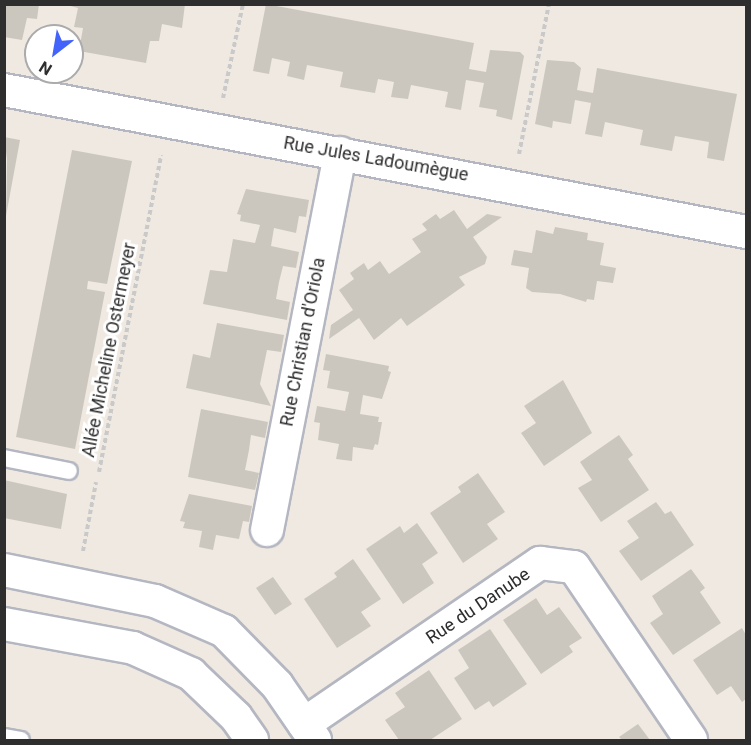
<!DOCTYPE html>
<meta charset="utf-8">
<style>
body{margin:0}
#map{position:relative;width:751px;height:745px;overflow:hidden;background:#efe9e1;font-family:Roboto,sans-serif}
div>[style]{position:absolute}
.building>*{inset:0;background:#cbc7bf}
.path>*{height:4px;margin-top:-2px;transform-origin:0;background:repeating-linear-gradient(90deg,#c9c9c9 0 4.5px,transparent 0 7.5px)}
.roads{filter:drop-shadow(2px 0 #b4b7c1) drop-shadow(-2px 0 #b4b7c1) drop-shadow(0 2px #b4b7c1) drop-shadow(0 -2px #b4b7c1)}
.service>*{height:16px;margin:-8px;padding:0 8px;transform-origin:8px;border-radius:8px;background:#fff}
.minor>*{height:32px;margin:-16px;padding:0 16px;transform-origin:16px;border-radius:16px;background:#fff}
span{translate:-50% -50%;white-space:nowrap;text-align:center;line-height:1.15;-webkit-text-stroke:6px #fff;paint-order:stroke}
.street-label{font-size:18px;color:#2e2e2e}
.frame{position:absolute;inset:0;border:6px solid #2e2e2e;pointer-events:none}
.north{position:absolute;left:24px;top:24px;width:60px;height:60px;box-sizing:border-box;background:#fff;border:2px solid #ababab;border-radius:50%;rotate:211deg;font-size:16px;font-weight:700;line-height:24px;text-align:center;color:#2e2e2e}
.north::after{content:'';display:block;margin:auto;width:21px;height:27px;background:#4264fb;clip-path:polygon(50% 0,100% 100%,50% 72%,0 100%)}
</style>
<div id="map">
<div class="building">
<i style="clip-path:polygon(4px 4px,39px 4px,37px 19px,27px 18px,22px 40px,4px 37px)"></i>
<i style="clip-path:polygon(63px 4px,185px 4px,182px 28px,162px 24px,159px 41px,150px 41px,146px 63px,79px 51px,83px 28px,74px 27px,78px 8px)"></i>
<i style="clip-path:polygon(266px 4px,474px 43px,469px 69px,486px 72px,490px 50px,520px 52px,524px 56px,512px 120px,496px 116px,497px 110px,479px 107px,484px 83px,466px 80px,461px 110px,445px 107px,448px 92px,411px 85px,408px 99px,391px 97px,394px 82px,378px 79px,375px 93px,357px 90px,340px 87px,343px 72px,307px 65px,304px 80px,287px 76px,290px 62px,272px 58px,269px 74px,253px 71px)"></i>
<i style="clip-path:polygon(547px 60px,574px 62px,581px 68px,577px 90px,593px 93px,597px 68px,737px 94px,724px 161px,707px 158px,709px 142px,675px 136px,672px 151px,640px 145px,643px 130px,605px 122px,602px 137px,585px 134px,591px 103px,575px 100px,571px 124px,553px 121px,552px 128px,535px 124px)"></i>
<i style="clip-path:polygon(4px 137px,20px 140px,6px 216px,7px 159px)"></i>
<i style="clip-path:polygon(72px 150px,132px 161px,107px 284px,88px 281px,87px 289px,105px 292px,75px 449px,16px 437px)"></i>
<i style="clip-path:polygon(246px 189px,309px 200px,306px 217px,299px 216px,296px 233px,274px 228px,271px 246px,299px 252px,296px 268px,283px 266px,279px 282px,276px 299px,290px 302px,287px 320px,203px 304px,210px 270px,227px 272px,233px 239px,255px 243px,260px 225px,240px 221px,241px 215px,237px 214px)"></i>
<i style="clip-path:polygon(454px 210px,467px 229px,487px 214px,502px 217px,473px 237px,487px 257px,485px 264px,459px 277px,465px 285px,407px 326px,401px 318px,374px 340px,359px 318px,329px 339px,331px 325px,353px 310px,339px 290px,354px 279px,350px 273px,364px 263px,368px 270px,380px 261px,389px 274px,421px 252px,412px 239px,427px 230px,422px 224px,436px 214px,440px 219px)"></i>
<i style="clip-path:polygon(555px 227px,588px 233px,587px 240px,604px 243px,600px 265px,616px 268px,613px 283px,597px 281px,594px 300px,587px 299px,586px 302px,560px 294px,532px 292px,526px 288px,529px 268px,511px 265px,514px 250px,532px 253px,536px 230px,553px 234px)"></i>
<i style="clip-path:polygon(217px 323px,284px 335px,281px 352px,267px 350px,260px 384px,271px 406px,186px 388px,193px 354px,210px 358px)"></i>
<i style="clip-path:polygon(326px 354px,389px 366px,388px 371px,391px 372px,382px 399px,363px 395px,360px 414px,379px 417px,378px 422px,382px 422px,378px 445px,375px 444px,373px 450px,353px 447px,352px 461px,336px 459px,339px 444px,318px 440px,320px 423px,314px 422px,317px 406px,345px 411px,349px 392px,327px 388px,330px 371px,323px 370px)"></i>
<i style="clip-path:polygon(563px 380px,592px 433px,544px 466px,521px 433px,536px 423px,524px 406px)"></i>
<i style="clip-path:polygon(201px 409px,268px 422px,265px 438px,251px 435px,249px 450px,245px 470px,259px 473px,255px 490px,188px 477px)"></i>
<i style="clip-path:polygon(619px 435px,633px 455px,628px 459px,649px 490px,601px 522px,578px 488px,592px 480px,580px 462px)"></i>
<i style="clip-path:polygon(478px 473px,505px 512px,487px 524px,498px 539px,463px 563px,430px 513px,461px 492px,458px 487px)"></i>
<i style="clip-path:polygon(4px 480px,67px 494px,61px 529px,4px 518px)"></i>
<i style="clip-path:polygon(189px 494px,252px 506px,249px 522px,243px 521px,239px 539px,216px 535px,213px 550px,199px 547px,202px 531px,183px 528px,185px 522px,180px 521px)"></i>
<i style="clip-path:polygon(656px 502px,665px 514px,671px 511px,694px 545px,641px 581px,619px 551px,639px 538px,627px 521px)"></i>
<i style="clip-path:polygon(417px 523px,438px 553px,422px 564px,434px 583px,403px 604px,366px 549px,400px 526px,404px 533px)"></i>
<i style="clip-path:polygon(353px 559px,381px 599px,361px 612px,371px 626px,337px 648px,304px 599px,337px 577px,334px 573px)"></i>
<i style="clip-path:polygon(691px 569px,705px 588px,700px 592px,721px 623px,673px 655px,650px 623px,663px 614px,652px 596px)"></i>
<i style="clip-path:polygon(273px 577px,292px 604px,275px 615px,256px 588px)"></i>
<i style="clip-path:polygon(536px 598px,547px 615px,559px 607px,582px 638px,569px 646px,573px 652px,541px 674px,503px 620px)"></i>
<i style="clip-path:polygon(742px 628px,746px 635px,746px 699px,742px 702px,731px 686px,717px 695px,693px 660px)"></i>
<i style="clip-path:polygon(490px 629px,527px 684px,493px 707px,489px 701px,475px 710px,454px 678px,469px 668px,458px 650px)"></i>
<i style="clip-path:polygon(429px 670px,462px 719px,430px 740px,399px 740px,385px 720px,405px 707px,395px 693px)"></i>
<i style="clip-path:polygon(638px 724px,650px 740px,622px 740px,619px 737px)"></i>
</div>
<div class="path">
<i style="left:223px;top:98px;width:96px;rotate:-78deg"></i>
<i style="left:519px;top:154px;width:153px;rotate:-78.7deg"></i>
<i style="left:99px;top:472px;width:323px;rotate:-78.9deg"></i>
<i style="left:83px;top:551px;width:70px;rotate:-79.3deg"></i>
</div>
<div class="roads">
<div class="service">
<i style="left:4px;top:458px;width:66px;rotate:11.3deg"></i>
<i style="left:4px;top:737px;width:17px;rotate:10deg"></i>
</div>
<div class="minor">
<i style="left:4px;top:90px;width:755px;rotate:10.83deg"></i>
<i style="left:267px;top:530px;width:384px;rotate:-79deg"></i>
<i style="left:4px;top:570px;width:154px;rotate:11.6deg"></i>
<i style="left:155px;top:601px;width:75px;rotate:23.5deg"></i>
<i style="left:224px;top:631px;width:76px;rotate:45.5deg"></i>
<i style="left:277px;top:685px;width:67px;rotate:55.4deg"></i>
<i style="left:4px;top:624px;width:131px;rotate:10.5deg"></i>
<i style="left:133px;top:648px;width:64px;rotate:24.1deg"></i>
<i style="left:191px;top:674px;width:62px;rotate:43.7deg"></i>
<i style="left:236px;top:717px;width:28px;rotate:55deg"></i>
<i style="left:304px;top:724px;width:286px;rotate:-34.3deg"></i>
<i style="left:540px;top:563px;width:34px;rotate:7deg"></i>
<i style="left:574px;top:567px;width:209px;rotate:55.9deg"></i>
</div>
</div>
<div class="street-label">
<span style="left:376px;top:159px;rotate:10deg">Rue Jules Ladoumègue</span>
<span style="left:303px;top:342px;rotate:-79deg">Rue Christian d'Oriola</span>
<span style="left:109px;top:350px;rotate:-79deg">Allée Micheline Ostermeyer</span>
<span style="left:478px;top:606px;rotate:-34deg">Rue du Danube</span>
</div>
<div class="frame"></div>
<div class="north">N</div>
</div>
